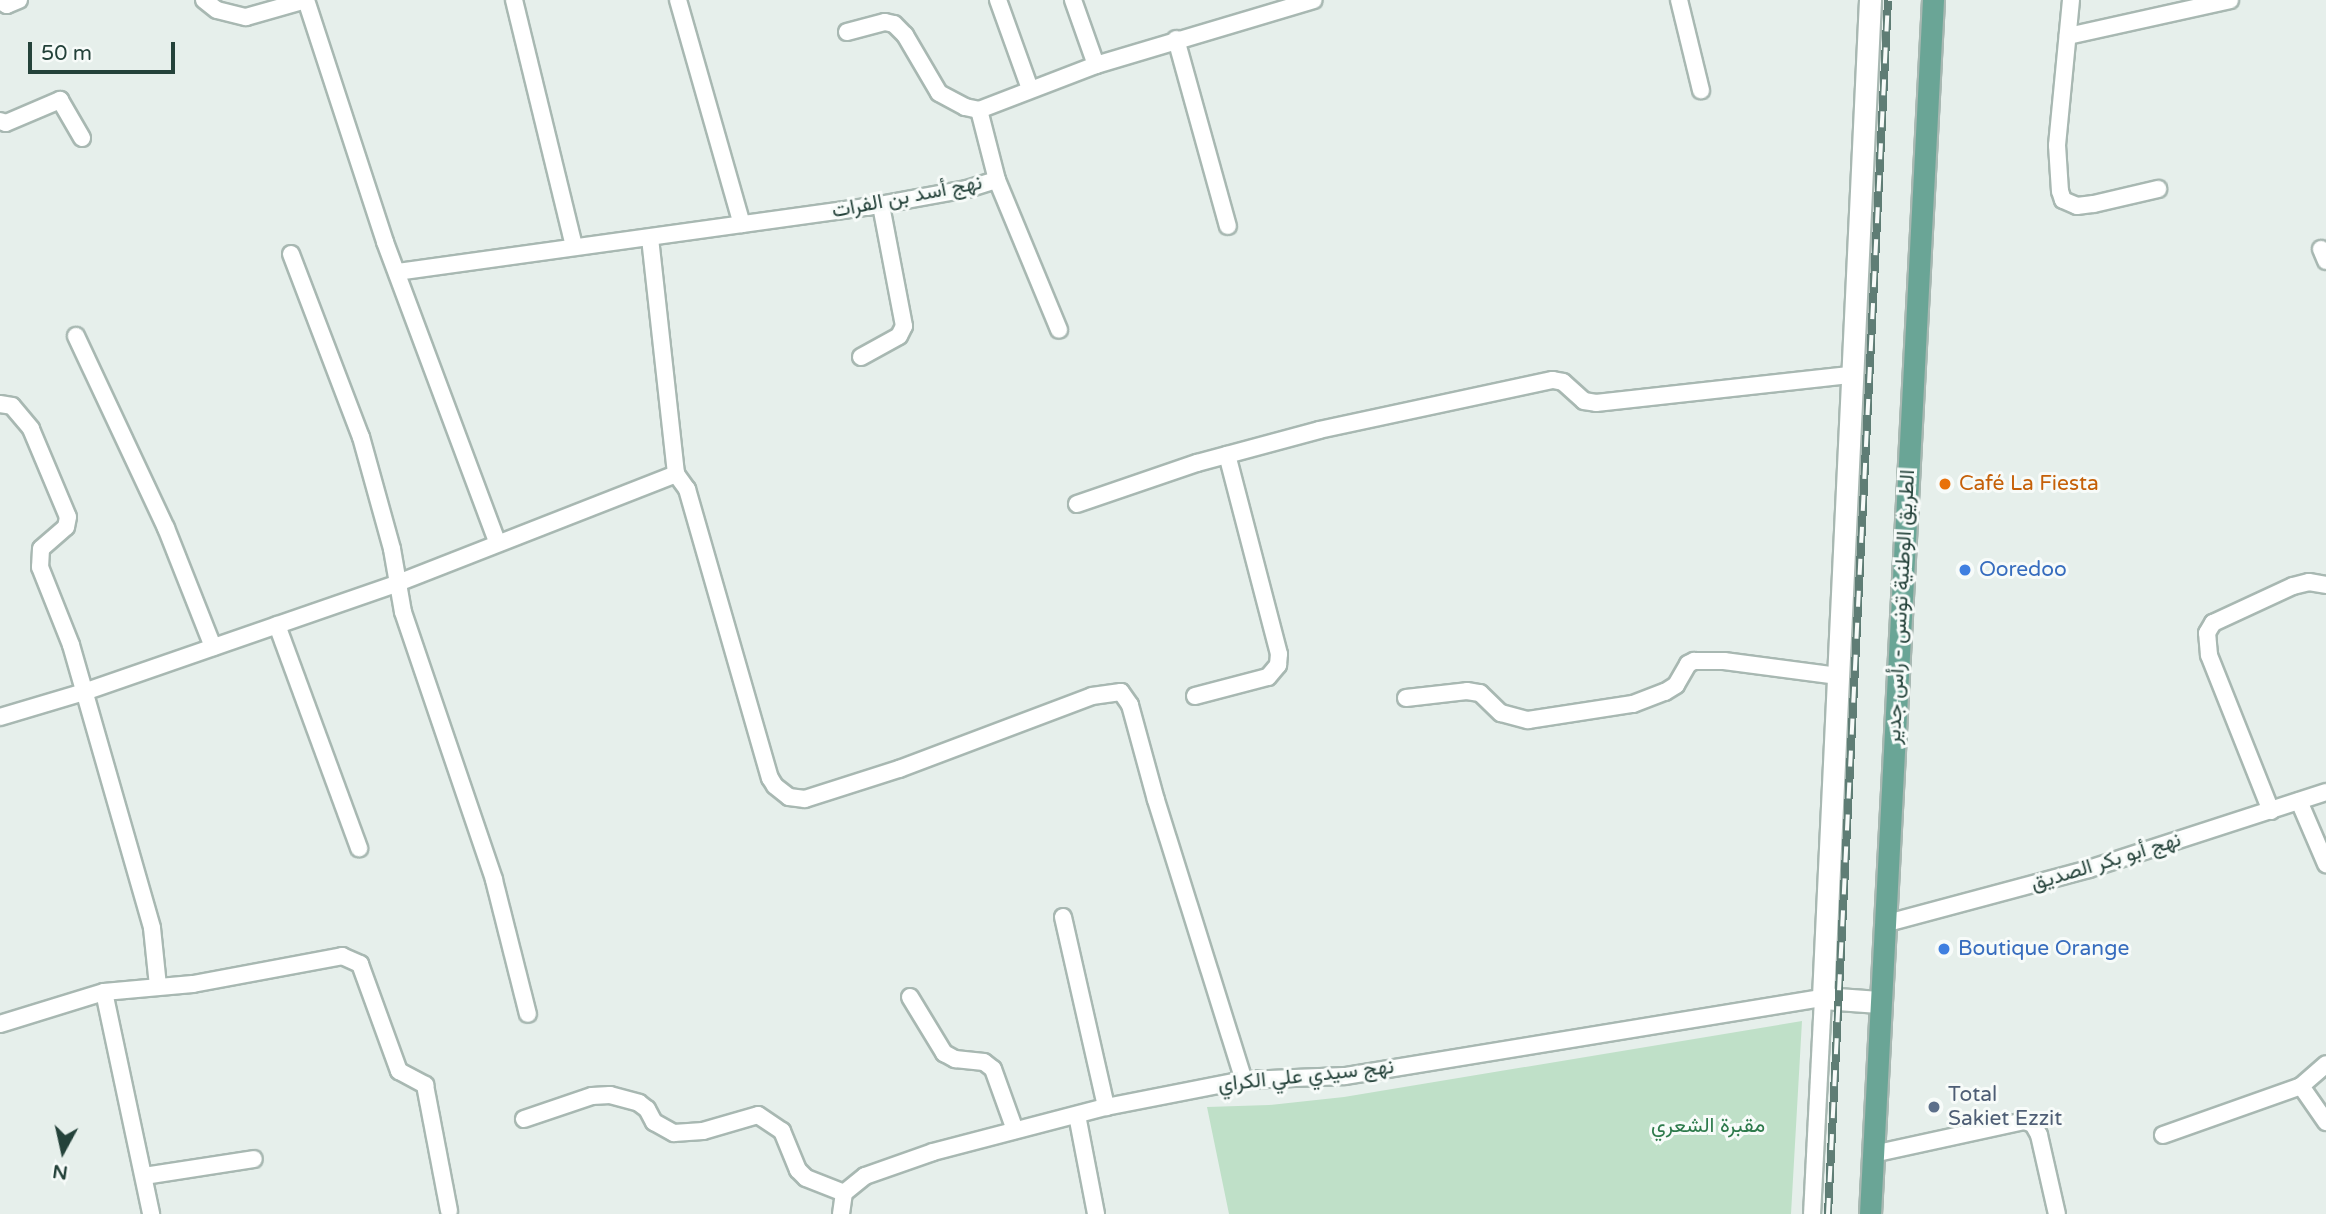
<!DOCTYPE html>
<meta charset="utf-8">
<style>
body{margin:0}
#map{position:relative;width:2326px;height:1214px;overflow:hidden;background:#e6efeb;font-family:"Varela Round",Vazirmatn,sans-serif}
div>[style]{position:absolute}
.green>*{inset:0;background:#bfe0c8}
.roads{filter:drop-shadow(2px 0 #a8b8b2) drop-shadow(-2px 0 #a8b8b2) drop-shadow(0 2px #a8b8b2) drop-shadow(0 -2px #a8b8b2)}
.street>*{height:16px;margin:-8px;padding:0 8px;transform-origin:8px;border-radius:8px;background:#fff}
.secondary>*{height:21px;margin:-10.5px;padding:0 10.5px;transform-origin:10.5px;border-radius:10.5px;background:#fff}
.primary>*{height:21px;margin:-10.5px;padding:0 10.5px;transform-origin:10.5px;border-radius:10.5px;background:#6aa596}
.rail>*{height:8px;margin-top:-4px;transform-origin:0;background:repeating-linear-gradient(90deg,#f7fbf9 0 16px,#5f7d75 0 32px);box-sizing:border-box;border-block:2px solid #5f7d75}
.dots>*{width:19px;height:19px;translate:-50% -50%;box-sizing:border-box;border:4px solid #f7fbf9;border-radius:50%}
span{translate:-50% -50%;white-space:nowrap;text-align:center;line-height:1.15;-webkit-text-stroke:6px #f7fbf9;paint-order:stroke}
.street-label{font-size:21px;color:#24423a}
.food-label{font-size:21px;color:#c56008}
.left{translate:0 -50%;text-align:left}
.shop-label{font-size:21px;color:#366cbe}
.service-label{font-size:21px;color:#4e5e75}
.park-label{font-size:21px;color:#2d7a4b}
.north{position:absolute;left:28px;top:1116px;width:70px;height:70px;-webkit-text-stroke:5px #f7fbf9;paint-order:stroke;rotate:188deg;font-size:19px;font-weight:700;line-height:28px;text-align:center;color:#24423a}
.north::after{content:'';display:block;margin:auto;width:24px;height:32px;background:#24423a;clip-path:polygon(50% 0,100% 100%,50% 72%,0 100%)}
.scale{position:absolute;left:28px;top:42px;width:147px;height:32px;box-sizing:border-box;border:4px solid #24423a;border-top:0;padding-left:9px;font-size:21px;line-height:24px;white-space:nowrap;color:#24423a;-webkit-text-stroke:5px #f7fbf9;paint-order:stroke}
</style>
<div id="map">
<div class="green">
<i style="clip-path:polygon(1802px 1021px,1791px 1214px,1229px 1214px,1207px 1107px,1269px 1105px,1344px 1097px)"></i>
</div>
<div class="roads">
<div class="street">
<i style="left:204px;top:0;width:16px;rotate:38deg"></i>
<i style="left:217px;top:10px;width:30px;rotate:14deg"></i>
<i style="left:246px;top:17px;width:62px;rotate:-15.8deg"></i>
<i style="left:306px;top:0;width:255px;rotate:71.9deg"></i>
<i style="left:385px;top:242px;width:319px;rotate:69.5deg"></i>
<i style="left:514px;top:0;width:253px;rotate:76.3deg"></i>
<i style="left:678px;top:0;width:233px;rotate:74.1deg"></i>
<i style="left:998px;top:0;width:95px;rotate:70.2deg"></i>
<i style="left:1073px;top:0;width:69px;rotate:70.5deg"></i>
<i style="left:1679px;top:0;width:93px;rotate:76.3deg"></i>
<i style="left:2071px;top:0;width:146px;rotate:95.5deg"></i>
<i style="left:2057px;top:145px;width:46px;rotate:86.3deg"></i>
<i style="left:2060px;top:191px;width:9px;rotate:72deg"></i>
<i style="left:2063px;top:200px;width:15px;rotate:23deg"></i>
<i style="left:2077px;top:206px;width:17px;rotate:-7deg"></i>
<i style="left:2094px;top:204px;width:66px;rotate:-13.2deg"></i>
<i style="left:0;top:1px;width:8px;rotate:30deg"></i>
<i style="left:7px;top:5px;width:13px;rotate:-23deg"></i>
<i style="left:847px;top:32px;width:39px;rotate:-15deg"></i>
<i style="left:885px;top:22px;width:9px;rotate:13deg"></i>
<i style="left:894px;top:24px;width:16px;rotate:45deg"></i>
<i style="left:905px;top:35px;width:67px;rotate:59.6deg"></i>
<i style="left:939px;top:93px;width:30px;rotate:28deg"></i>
<i style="left:965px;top:107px;width:14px;rotate:12deg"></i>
<i style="left:2068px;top:36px;width:166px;rotate:-12.5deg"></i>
<i style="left:1176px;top:39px;width:194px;rotate:74.5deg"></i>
<i style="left:0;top:121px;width:6px;rotate:18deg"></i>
<i style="left:6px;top:123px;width:59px;rotate:-23.1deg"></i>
<i style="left:60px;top:100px;width:44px;rotate:59.9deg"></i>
<i style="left:997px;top:180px;width:162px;rotate:67.5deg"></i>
<i style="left:650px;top:238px;width:237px;rotate:83.7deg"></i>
<i style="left:676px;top:474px;width:19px;rotate:54deg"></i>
<i style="left:687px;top:489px;width:301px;rotate:74deg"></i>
<i style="left:770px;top:778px;width:9px;rotate:58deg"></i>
<i style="left:775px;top:786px;width:18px;rotate:38deg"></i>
<i style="left:789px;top:797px;width:16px;rotate:7deg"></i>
<i style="left:805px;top:799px;width:99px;rotate:-17.7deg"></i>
<i style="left:899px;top:769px;width:206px;rotate:-20.7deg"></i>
<i style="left:1092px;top:696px;width:29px;rotate:-8deg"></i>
<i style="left:1121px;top:692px;width:16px;rotate:55deg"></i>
<i style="left:1130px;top:705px;width:98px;rotate:74.7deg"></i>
<i style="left:1156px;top:800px;width:294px;rotate:72.6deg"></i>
<i style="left:2321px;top:249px;width:13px;rotate:67deg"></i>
<i style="left:291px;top:254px;width:196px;rotate:69.1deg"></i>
<i style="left:361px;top:437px;width:116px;rotate:74.5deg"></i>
<i style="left:392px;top:549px;width:64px;rotate:80.1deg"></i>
<i style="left:403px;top:612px;width:283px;rotate:71.2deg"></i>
<i style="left:494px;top:880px;width:138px;rotate:75.8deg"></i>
<i style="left:397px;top:272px;width:475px;rotate:-7.9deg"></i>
<i style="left:868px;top:207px;width:101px;rotate:-10.3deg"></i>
<i style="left:967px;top:189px;width:31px;rotate:-17deg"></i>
<i style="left:997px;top:180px;width:72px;rotate:-104.4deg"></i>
<i style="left:979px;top:110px;width:125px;rotate:-21deg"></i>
<i style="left:1096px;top:65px;width:227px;rotate:-16.6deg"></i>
<i style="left:76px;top:336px;width:212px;rotate:64.9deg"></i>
<i style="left:166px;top:528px;width:128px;rotate:68.4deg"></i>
<i style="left:861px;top:357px;width:43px;rotate:-28.9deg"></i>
<i style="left:899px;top:336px;width:11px;rotate:-63deg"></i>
<i style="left:904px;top:326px;width:123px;rotate:-100.8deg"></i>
<i style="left:0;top:404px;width:12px;rotate:9deg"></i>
<i style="left:12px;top:406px;width:30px;rotate:50deg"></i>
<i style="left:31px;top:429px;width:95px;rotate:67.2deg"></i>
<i style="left:68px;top:517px;width:10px;rotate:101deg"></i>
<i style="left:66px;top:527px;width:33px;rotate:139deg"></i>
<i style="left:41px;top:549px;width:18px;rotate:93deg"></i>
<i style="left:40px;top:567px;width:84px;rotate:68.3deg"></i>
<i style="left:71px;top:645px;width:294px;rotate:74deg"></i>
<i style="left:152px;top:928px;width:58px;rotate:84.1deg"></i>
<i style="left:1077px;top:504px;width:127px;rotate:-18.9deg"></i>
<i style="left:1197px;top:463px;width:126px;rotate:-15.1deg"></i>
<i style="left:1319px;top:430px;width:239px;rotate:-12.1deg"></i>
<i style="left:1553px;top:380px;width:10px;rotate:11deg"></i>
<i style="left:1563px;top:382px;width:28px;rotate:42deg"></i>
<i style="left:1584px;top:401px;width:12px;rotate:9deg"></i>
<i style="left:1596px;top:403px;width:257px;rotate:-6.3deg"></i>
<i style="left:277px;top:625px;width:238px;rotate:69.8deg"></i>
<i style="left:1195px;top:696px;width:75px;rotate:-14.6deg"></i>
<i style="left:1268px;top:677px;width:16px;rotate:-50deg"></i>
<i style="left:1278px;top:665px;width:11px;rotate:-85deg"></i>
<i style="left:1279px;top:654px;width:206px;rotate:-104.6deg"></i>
<i style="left:1406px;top:698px;width:61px;rotate:-6.5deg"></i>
<i style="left:1467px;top:691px;width:13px;rotate:9deg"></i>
<i style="left:1480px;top:693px;width:29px;rotate:44deg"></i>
<i style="left:1501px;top:713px;width:28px;rotate:15deg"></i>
<i style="left:1528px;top:720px;width:106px;rotate:-8.7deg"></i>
<i style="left:1633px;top:704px;width:34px;rotate:-21deg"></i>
<i style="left:1665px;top:692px;width:13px;rotate:-32deg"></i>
<i style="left:1676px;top:685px;width:24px;rotate:-60deg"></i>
<i style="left:1688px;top:664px;width:7px;rotate:-27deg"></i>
<i style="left:1694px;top:661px;width:30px"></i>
<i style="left:1724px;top:661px;width:115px;rotate:7.5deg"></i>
<i style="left:0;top:717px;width:88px;rotate:-16.6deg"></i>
<i style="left:84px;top:692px;width:332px;rotate:-19.1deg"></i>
<i style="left:398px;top:583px;width:299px;rotate:-21.4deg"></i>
<i style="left:2299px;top:801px;width:69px;rotate:66.8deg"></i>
<i style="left:2271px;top:811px;width:168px;rotate:-111.7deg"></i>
<i style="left:2209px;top:655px;width:22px;rotate:-95deg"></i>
<i style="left:2207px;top:633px;width:12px;rotate:-59deg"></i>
<i style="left:2213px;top:623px;width:88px;rotate:-24.8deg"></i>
<i style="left:2293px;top:586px;width:16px;rotate:-14deg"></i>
<i style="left:2309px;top:582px;width:17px;rotate:10deg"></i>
<i style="left:1063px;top:917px;width:195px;rotate:77.2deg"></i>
<i style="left:1884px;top:924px;width:212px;rotate:-15deg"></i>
<i style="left:2089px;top:869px;width:249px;rotate:-18deg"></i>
<i style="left:104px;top:992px;width:227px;rotate:78deg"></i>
<i style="left:910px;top:997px;width:66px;rotate:58.7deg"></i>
<i style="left:944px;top:1053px;width:13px;rotate:29deg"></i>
<i style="left:955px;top:1059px;width:29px;rotate:6deg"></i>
<i style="left:984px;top:1062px;width:11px;rotate:38deg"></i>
<i style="left:993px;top:1069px;width:65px;rotate:70.2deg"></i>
<i style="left:0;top:1024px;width:109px;rotate:-17.1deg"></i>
<i style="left:104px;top:992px;width:89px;rotate:-5.1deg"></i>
<i style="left:193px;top:984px;width:152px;rotate:-10.6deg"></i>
<i style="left:342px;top:956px;width:20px;rotate:24deg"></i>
<i style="left:360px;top:964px;width:114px;rotate:70deg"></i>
<i style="left:399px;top:1071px;width:30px;rotate:28deg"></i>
<i style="left:425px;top:1085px;width:128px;rotate:79.2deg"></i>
<i style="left:2301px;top:1086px;width:44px;rotate:55.2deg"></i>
<i style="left:1077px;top:1115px;width:101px;rotate:79.1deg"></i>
<i style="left:524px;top:1119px;width:72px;rotate:-18.7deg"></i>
<i style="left:592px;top:1096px;width:18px;rotate:-3deg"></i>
<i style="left:610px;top:1095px;width:30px;rotate:15deg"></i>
<i style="left:639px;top:1103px;width:10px;rotate:37deg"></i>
<i style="left:647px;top:1109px;width:15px;rotate:62deg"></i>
<i style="left:654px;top:1122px;width:23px;rotate:29deg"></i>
<i style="left:674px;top:1133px;width:29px;rotate:-4deg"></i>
<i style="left:703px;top:1131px;width:57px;rotate:-16.2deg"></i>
<i style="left:758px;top:1115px;width:29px;rotate:34deg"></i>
<i style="left:782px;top:1131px;width:42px;rotate:67.7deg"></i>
<i style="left:798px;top:1170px;width:11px;rotate:45deg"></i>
<i style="left:806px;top:1178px;width:41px;rotate:21.5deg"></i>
<i style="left:2163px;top:1135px;width:146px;rotate:-19.5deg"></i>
<i style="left:2301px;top:1086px;width:33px;rotate:-41deg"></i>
<i style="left:1873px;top:1154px;width:155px;rotate:-12.3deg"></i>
<i style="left:2024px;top:1121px;width:9px;rotate:18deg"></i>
<i style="left:2033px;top:1124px;width:13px;rotate:61deg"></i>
<i style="left:2039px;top:1135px;width:81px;rotate:77.2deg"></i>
<i style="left:144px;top:1176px;width:111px;rotate:-8.8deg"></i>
<i style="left:841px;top:1214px;width:21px;rotate:-82deg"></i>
<i style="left:844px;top:1193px;width:27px;rotate:-39deg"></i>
<i style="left:865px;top:1176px;width:72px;rotate:-19.4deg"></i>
<i style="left:933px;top:1152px;width:179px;rotate:-14.6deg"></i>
<i style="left:1106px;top:1107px;width:141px;rotate:-11.1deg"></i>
<i style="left:1244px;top:1080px;width:101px;rotate:-2.3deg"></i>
<i style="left:1345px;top:1076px;width:484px;rotate:-9.3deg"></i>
<i style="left:1823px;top:998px;width:216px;rotate:92.9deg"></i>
</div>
<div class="secondary">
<i style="left:1870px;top:0;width:999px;rotate:92.7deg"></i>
<i style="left:1823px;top:998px;width:56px;rotate:4.1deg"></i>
</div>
<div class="primary">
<i style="left:1870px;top:1214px;width:1216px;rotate:-87.03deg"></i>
</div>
</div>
<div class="rail">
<i style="left:1828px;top:1214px;width:1215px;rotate:-87.17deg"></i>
</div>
<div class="dots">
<i style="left:1945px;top:484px;background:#e8710a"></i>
<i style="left:1965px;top:570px;background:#3f7fe0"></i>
<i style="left:1944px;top:949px;background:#3f7fe0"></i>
<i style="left:1934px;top:1107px;background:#5c6f8a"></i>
</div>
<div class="street-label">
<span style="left:907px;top:197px;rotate:-11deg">نهج أسد بن الفرات</span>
<span style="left:1901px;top:607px;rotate:-87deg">الطريق الوطنية تونس - رأس جدير</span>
<span style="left:2106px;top:862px;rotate:-17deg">نهج أبو بكر الصديق</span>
<span style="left:1306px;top:1076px;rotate:-6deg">نهج سيدي علي الكراي</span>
</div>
<div class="food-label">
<span class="left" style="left:1959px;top:484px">Café La Fiesta</span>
</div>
<div class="shop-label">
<span class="left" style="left:1979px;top:570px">Ooredoo</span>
<span class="left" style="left:1958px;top:949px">Boutique Orange</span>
</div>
<div class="service-label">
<span class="left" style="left:1948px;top:1107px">Total<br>Sakiet Ezzit</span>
</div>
<div class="park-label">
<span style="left:1708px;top:1126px">مقبرة الشعري</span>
</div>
<div class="north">N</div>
<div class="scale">50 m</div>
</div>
